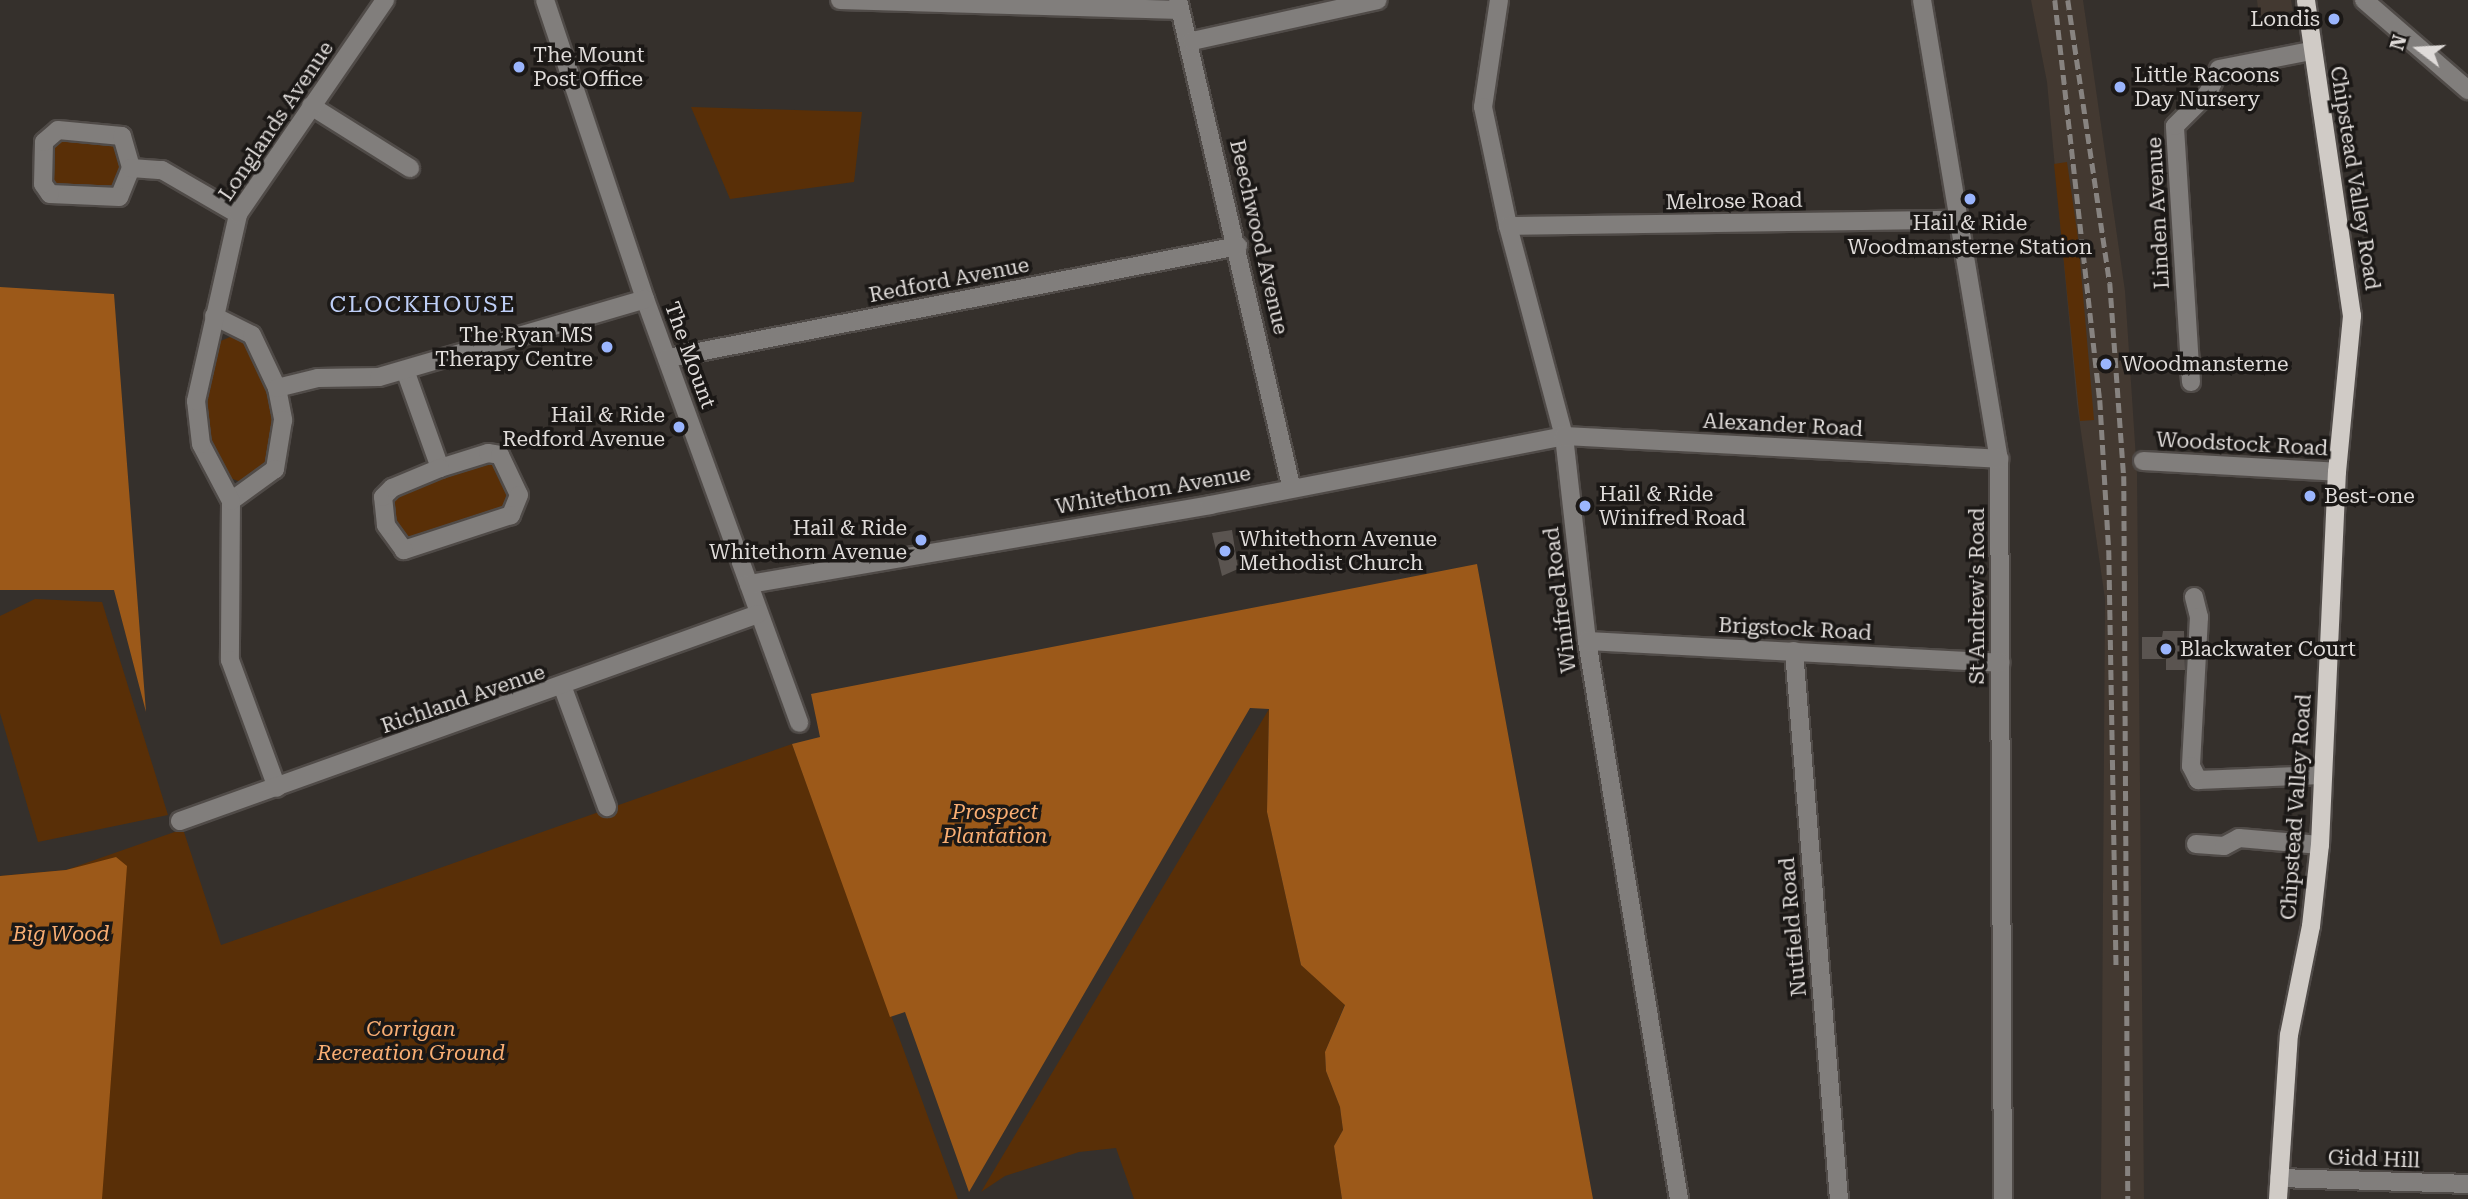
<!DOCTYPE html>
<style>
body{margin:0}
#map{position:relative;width:2468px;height:1199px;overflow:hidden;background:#35302c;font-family:"Roboto Serif",serif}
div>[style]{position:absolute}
.built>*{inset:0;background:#433931}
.green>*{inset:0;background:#592f07}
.forest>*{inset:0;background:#9c5919}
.building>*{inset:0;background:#5a5450}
.roads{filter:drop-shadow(2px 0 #504b48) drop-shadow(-2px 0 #504b48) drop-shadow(0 2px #504b48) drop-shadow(0 -2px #504b48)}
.minor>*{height:18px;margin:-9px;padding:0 9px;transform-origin:9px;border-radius:9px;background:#817e7c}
.major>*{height:18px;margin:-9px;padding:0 9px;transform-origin:9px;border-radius:9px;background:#d0cbc6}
.rail>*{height:4.5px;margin-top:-2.25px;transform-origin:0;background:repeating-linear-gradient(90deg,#878380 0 10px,transparent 0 15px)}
.dots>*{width:19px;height:19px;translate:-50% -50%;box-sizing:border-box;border:4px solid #1b1816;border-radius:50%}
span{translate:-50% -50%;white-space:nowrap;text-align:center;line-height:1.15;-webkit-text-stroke:7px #1b1816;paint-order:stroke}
.poi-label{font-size:21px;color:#dfdbd9}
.right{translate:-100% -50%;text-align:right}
.left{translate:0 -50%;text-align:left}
.street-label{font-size:21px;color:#dfdbd9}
.park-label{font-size:21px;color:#f9ae73;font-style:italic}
.neighbourhood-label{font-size:23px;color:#becef7;letter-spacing:2px}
.north{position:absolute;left:2384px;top:14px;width:70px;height:70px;-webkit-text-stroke:5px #1b1816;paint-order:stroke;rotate:287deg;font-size:19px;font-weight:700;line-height:28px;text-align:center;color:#dfdbd9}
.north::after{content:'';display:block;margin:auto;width:24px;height:32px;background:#dfdbd9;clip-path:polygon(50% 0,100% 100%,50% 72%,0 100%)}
</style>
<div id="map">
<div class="built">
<i style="clip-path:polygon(2031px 0,2083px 0,2125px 291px,2137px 474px,2144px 1199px,2101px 1199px,2105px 599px,2077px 404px,2047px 82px)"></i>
<i style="clip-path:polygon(2257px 0,2291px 0,2293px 11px,2259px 16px)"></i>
</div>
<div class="green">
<i style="clip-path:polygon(691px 107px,862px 112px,854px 182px,730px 199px)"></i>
<i style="clip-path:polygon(53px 137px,119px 140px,124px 167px,116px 193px,52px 190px,48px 145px)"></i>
<i style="clip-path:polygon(2067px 162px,2078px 238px,2094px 420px,2080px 421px,2054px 164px)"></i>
<i style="clip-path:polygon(237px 334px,247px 341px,269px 389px,275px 421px,274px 449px,265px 467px,243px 483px,228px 477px,210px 443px,204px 396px,216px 343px)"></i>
<i style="clip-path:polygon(489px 457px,498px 460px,514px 493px,506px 512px,413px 545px,398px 539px,388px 499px,395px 492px)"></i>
<i style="clip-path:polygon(35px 599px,102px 602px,168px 815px,38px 842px,0 713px,0 616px)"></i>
<i style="clip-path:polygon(1269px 709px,1267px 812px,1301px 965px,1345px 1004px,1325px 1052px,1326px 1071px,1340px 1107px,1343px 1130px,1334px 1146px,1342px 1199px,1134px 1199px,1116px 1148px,1079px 1152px,1005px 1176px,981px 1192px)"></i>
<i style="clip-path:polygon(792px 744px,958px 1199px,0 1199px,0 876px,66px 870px,183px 829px,221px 945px)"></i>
</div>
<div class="forest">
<i style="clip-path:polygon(0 287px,114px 294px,146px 712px,114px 590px,0 590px)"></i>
<i style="clip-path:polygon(1477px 564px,1593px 1199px,1342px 1199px,1334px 1146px,1343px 1130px,1340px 1107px,1326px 1071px,1325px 1052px,1345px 1005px,1301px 965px,1267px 812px,1269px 709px,1250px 708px,969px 1192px,905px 1012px,890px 1017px,792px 744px,820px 737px,811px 694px)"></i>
<i style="clip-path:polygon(116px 857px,127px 866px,102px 1199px,0 1199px,0 876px,66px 870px)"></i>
</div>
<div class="building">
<i style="clip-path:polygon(1232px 530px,1238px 569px,1222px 576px,1212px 533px)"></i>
<i style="clip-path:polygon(2163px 631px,2184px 631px,2185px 670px,2166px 670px,2166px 659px,2142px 659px,2142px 637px,2162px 637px)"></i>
</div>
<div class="roads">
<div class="minor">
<i style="left:545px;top:0;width:315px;rotate:71.5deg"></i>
<i style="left:645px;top:299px;width:451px;rotate:70deg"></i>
<i style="left:840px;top:0;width:340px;rotate:1.7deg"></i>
<i style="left:1178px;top:0;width:499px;rotate:76.9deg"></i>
<i style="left:1499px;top:0;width:108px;rotate:98.5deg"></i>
<i style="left:1483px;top:107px;width:122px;rotate:78.1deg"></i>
<i style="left:1508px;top:226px;width:217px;rotate:75.1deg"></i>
<i style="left:1564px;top:436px;width:206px;rotate:83.6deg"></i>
<i style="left:1587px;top:641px;width:566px;rotate:80.64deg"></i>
<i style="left:1922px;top:0;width:465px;rotate:80.5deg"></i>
<i style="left:1999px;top:459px;width:740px;rotate:89.69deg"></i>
<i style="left:2364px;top:0;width:138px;rotate:40.9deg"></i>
<i style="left:1192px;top:41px;width:190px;rotate:-12.4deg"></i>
<i style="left:311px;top:106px;width:117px;rotate:32.1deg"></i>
<i style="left:58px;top:130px;width:64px;rotate:5.4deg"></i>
<i style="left:122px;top:136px;width:33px;rotate:74deg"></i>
<i style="left:131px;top:168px;width:31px;rotate:112deg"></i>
<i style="left:119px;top:197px;width:69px;rotate:-177.5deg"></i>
<i style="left:50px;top:194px;width:12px;rotate:-125deg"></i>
<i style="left:43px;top:184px;width:42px;rotate:-88.6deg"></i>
<i style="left:44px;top:142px;width:18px;rotate:-41deg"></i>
<i style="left:131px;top:168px;width:31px;rotate:4deg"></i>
<i style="left:162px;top:170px;width:88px;rotate:30.1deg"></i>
<i style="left:1508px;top:226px;width:453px;rotate:-0.8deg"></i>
<i style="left:214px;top:316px;width:42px;rotate:26.6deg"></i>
<i style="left:252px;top:335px;width:59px;rotate:64.7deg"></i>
<i style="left:277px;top:388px;width:33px;rotate:79deg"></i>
<i style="left:283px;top:420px;width:50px;rotate:99.3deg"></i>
<i style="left:275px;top:469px;width:54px;rotate:144deg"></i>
<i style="left:231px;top:501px;width:159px;rotate:90.4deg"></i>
<i style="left:230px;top:660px;width:136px;rotate:69.8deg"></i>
<i style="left:668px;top:358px;width:581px;rotate:-11.12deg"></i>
<i style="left:405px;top:370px;width:104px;rotate:70.3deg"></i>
<i style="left:440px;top:468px;width:50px;rotate:-17.4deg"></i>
<i style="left:488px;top:453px;width:12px;rotate:9deg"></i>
<i style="left:500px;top:455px;width:44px;rotate:64.6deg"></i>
<i style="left:519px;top:495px;width:22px;rotate:112deg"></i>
<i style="left:511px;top:515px;width:113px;rotate:161.9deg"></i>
<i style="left:404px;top:550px;width:31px;rotate:-126deg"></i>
<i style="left:386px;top:525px;width:28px;rotate:-96deg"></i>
<i style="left:383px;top:497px;width:13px;rotate:-45deg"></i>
<i style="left:392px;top:488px;width:52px;rotate:-22.6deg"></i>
<i style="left:2191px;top:382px;width:256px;rotate:-93.6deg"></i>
<i style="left:2175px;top:126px;width:47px;rotate:-45deg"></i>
<i style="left:2208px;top:93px;width:26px;rotate:-65deg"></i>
<i style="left:2219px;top:69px;width:94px;rotate:-11.1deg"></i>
<i style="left:277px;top:388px;width:42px;rotate:-13.7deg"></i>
<i style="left:318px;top:378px;width:61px;rotate:-0.9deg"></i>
<i style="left:379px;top:377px;width:277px;rotate:-16.3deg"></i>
<i style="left:2143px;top:461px;width:194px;rotate:3.2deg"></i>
<i style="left:231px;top:501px;width:64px;rotate:-117.8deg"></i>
<i style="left:201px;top:444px;width:43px;rotate:-96.6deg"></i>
<i style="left:196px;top:401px;width:192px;rotate:-77.3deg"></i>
<i style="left:238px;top:214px;width:260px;rotate:-55.5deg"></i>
<i style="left:749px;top:584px;width:468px;rotate:-9.7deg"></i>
<i style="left:1210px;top:505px;width:361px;rotate:-11deg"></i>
<i style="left:1564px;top:436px;width:436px;rotate:3deg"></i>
<i style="left:2194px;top:597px;width:21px;rotate:76deg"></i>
<i style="left:2199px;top:617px;width:149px;rotate:93.1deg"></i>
<i style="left:2191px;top:766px;width:16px;rotate:63deg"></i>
<i style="left:2198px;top:780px;width:124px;rotate:-2.3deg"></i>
<i style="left:1587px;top:641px;width:414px;rotate:3deg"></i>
<i style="left:1794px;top:651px;width:550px;rotate:85.31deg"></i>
<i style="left:563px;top:688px;width:127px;rotate:69.7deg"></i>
<i style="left:180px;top:821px;width:614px;rotate:-19.7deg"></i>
<i style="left:2196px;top:844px;width:28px;rotate:4deg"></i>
<i style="left:2224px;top:846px;width:17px;rotate:-28deg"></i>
<i style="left:2239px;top:838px;width:81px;rotate:4.9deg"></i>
<i style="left:2279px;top:1178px;width:189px;rotate:1.8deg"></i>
</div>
<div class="major">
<i style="left:2278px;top:1199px;width:164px;rotate:-86.2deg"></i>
<i style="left:2289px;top:1035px;width:111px;rotate:-78.6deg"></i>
<i style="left:2311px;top:926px;width:81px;rotate:-83.7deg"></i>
<i style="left:2320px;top:845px;width:373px;rotate:-87.4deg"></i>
<i style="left:2337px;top:472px;width:157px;rotate:-84.5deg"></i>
<i style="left:2352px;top:316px;width:319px;rotate:-98.3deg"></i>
</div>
</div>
<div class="rail">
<i style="left:2055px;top:0;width:403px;rotate:83.6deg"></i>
<i style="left:2100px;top:400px;width:150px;rotate:86.6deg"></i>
<i style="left:2109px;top:550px;width:417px;rotate:89deg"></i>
<i style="left:2068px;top:0;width:286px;rotate:81.6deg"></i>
<i style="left:2110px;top:283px;width:194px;rotate:85.9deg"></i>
<i style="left:2124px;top:476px;width:723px;rotate:89.68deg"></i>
</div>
<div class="dots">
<i style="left:2334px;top:19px;background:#9ab5fd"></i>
<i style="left:519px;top:67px;background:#9ab5fd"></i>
<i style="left:2120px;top:87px;background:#9ab5fd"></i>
<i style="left:1970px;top:199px;background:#9ab5fd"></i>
<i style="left:607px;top:347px;background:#9ab5fd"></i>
<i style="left:2106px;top:364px;background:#9ab5fd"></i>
<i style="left:679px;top:427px;background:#9ab5fd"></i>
<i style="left:2310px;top:496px;background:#9ab5fd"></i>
<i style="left:1585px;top:506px;background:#9ab5fd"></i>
<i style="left:921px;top:540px;background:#9ab5fd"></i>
<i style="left:1225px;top:551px;background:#9ab5fd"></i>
<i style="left:2166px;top:649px;background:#9ab5fd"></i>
</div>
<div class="poi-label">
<span class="right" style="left:2320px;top:19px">Londis</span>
<span class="left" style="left:533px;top:67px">The Mount<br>Post Office</span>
<span class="left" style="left:2134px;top:87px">Little Racoons<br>Day Nursery</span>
<span style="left:1970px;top:235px">Hail &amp; Ride<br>Woodmansterne Station</span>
<span class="right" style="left:593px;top:347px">The Ryan MS<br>Therapy Centre</span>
<span class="left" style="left:2122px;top:364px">Woodmansterne</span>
<span class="right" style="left:665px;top:427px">Hail &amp; Ride<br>Redford Avenue</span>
<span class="left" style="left:1599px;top:506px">Hail &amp; Ride<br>Winifred Road</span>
<span class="left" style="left:2324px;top:496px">Best-one</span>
<span class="right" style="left:907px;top:540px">Hail &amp; Ride<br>Whitethorn Avenue</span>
<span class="left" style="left:1239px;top:551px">Whitethorn Avenue<br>Methodist Church</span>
<span class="left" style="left:2180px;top:649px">Blackwater Court</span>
</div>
<div class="street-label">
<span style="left:276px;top:121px;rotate:-56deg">Longlands Avenue</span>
<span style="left:2355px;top:178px;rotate:81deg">Chipstead Valley Road</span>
<span style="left:1734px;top:201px;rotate:-1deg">Melrose Road</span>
<span style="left:2158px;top:213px;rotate:-93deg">Linden Avenue</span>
<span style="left:1259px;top:237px;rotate:77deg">Beechwood Avenue</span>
<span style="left:949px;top:280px;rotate:-11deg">Redford Avenue</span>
<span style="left:690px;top:355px;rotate:70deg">The Mount</span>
<span style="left:1783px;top:425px;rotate:3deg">Alexander Road</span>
<span style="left:2242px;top:444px;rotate:3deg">Woodstock Road</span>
<span style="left:1153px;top:490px;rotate:-10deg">Whitethorn Avenue</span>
<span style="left:1977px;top:596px;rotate:-90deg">St Andrew's Road</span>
<span style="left:1560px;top:600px;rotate:-97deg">Winifred Road</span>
<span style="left:1795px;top:629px;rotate:3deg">Brigstock Road</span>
<span style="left:463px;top:699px;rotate:-19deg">Richland Avenue</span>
<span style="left:2296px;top:807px;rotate:-86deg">Chipstead Valley Road</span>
<span style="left:1793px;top:927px;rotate:-95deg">Nutfield Road</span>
<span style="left:2374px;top:1159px;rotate:2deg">Gidd Hill</span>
</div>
<div class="park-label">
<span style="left:995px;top:824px">Prospect<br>Plantation</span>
<span style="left:61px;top:934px">Big Wood</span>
<span style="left:411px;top:1041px">Corrigan<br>Recreation Ground</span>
</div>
<div class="neighbourhood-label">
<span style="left:423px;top:305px">CLOCKHOUSE</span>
</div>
<div class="north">N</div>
</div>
